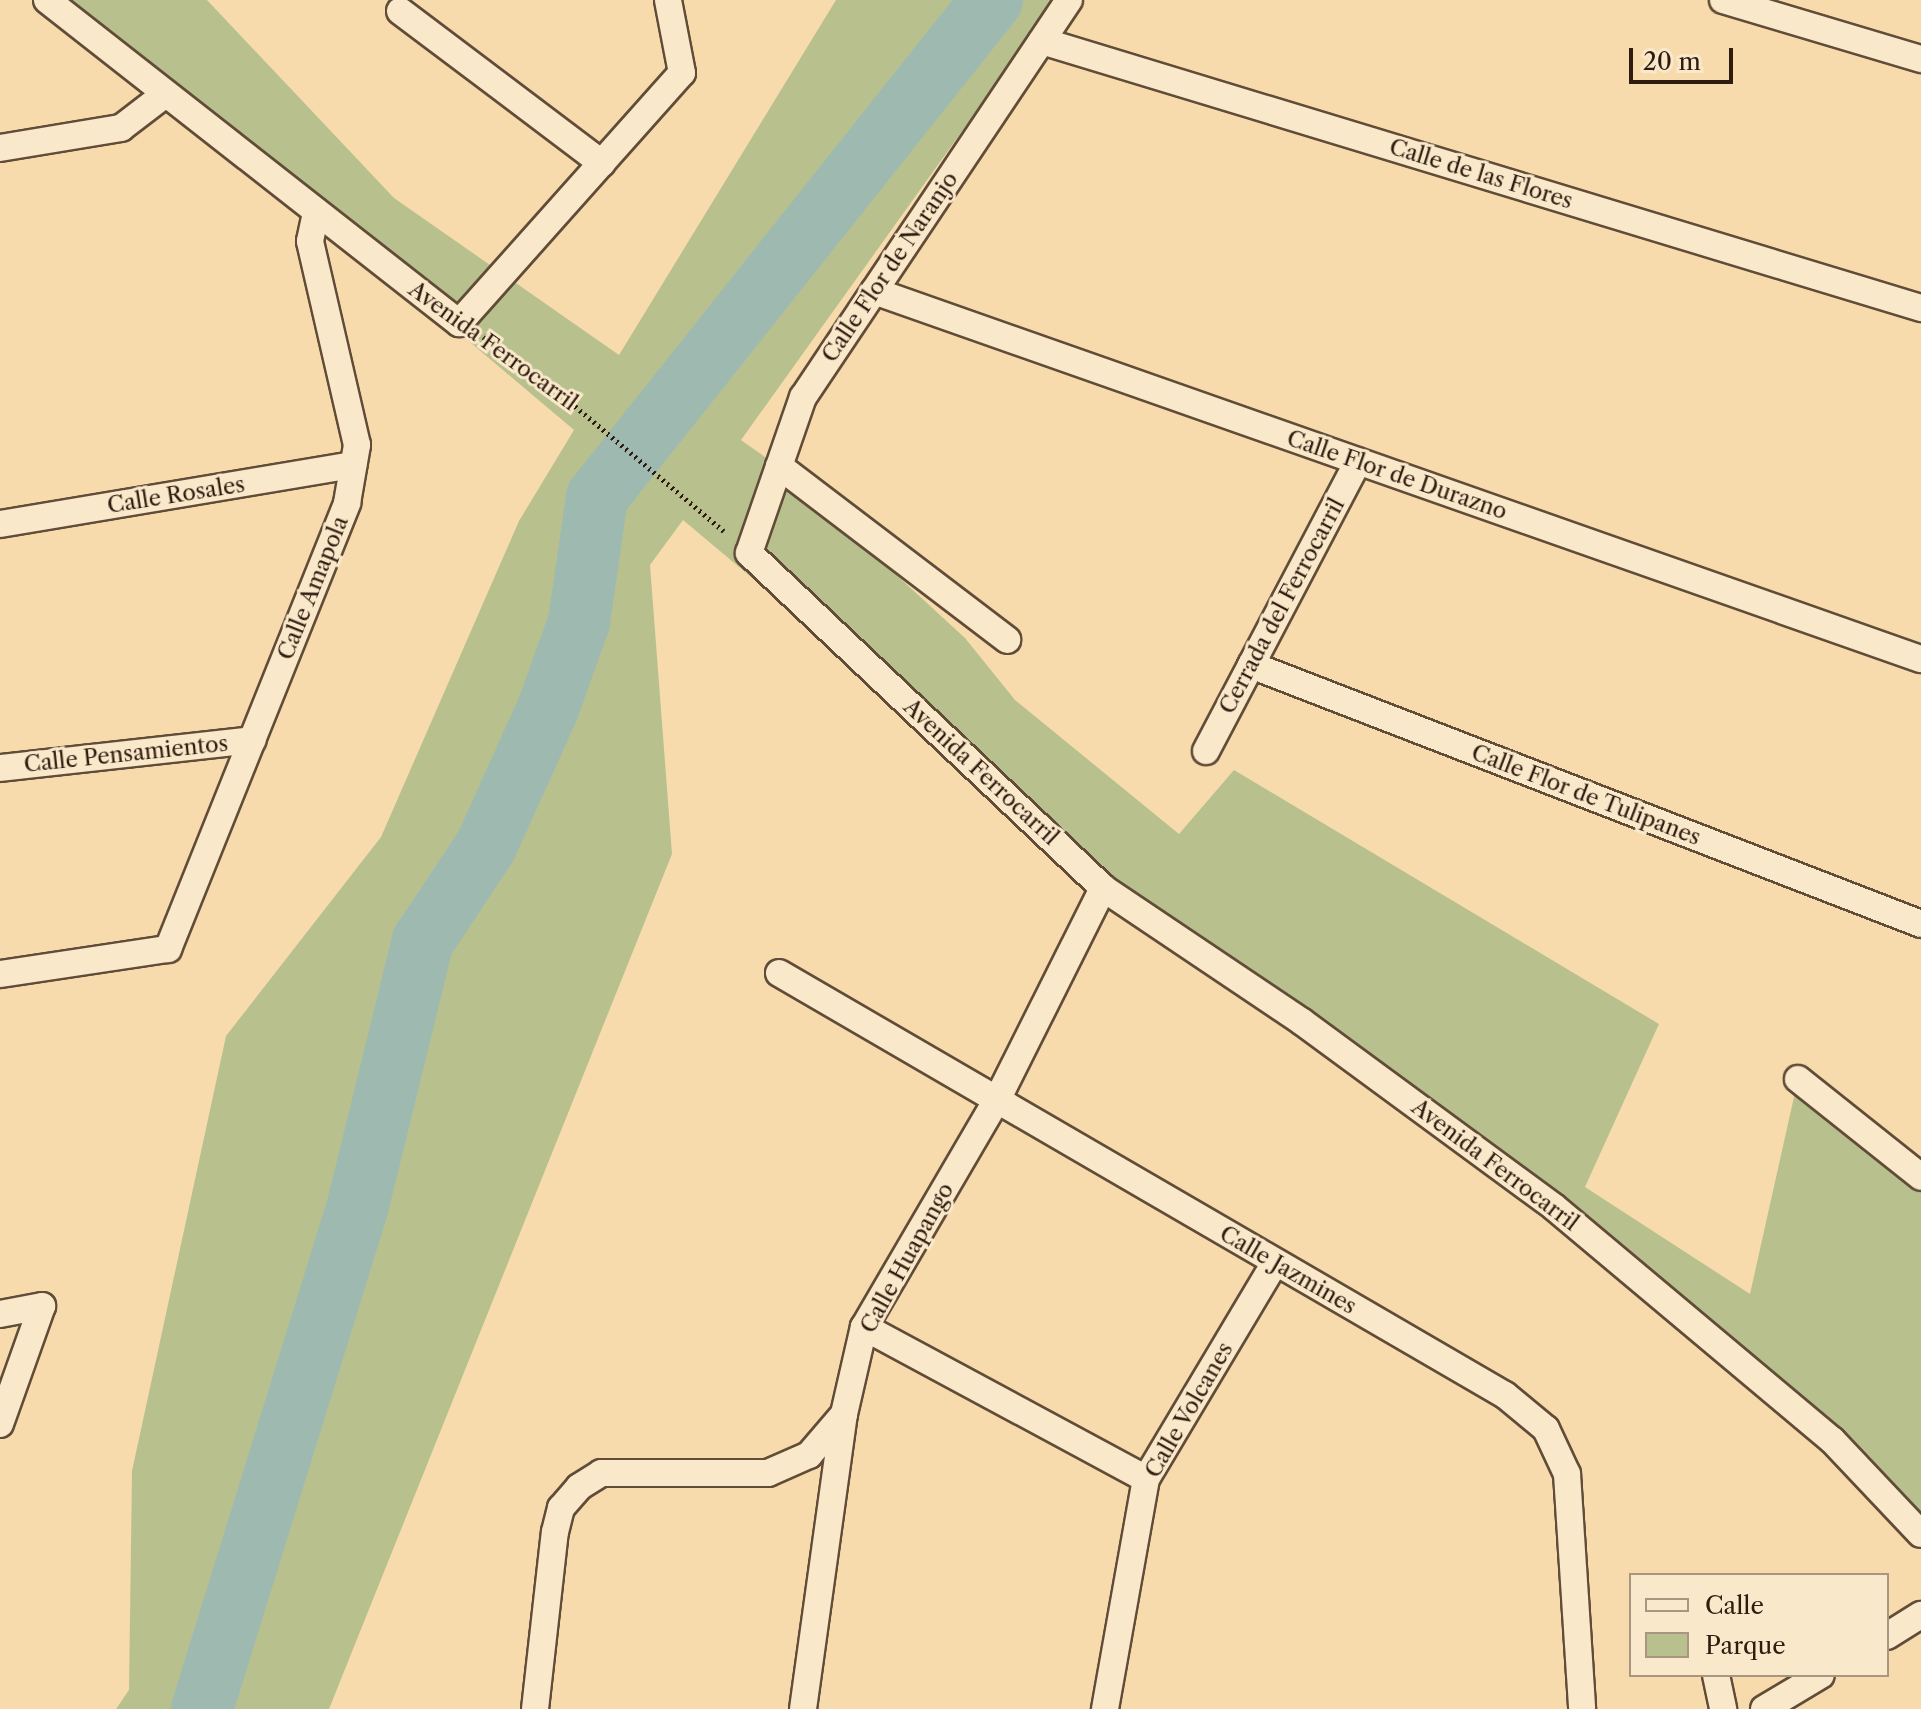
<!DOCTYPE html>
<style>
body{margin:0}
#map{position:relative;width:1921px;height:1709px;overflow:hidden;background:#f7dbad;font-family:"Libre Caslon Text",serif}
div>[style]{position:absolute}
.green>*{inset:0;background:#b8c18e}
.river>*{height:62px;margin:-31px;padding:0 31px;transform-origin:31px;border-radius:31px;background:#9ebab0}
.path>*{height:5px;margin-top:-2.5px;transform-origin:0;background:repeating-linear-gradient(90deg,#2f1c11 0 2px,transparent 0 6px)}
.roads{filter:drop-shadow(2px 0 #614c38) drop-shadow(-2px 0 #614c38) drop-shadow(0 2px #614c38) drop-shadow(0 -2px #614c38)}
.minor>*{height:26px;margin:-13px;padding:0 13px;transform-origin:13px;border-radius:13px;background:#fae8ca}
span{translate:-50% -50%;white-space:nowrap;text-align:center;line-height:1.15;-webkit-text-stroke:6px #fae8ca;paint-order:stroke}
.street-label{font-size:22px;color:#2f1c11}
.legend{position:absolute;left:1629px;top:1573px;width:260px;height:104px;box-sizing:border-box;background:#fae8ca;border:2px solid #a99680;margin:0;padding:10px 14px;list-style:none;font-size:24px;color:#2f1c11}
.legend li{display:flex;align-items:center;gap:16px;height:40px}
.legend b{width:40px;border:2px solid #a99680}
.scale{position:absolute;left:1629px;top:48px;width:104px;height:36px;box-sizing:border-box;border:4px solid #2f1c11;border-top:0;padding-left:10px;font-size:24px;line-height:28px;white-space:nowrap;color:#2f1c11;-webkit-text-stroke:6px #fae8ca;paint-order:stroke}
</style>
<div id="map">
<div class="green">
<i style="clip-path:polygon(47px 0,207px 0,394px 198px,619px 355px,836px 0,1056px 0,741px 440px,779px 467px,965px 638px,1015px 700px,1179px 834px,1234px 770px,1659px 1024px,1585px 1187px,1750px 1294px,1798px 1079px,1921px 1182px,1921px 1534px,1901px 1510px,1472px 1146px,1103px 888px,956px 749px,683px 520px,650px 565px,672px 854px,329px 1709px,116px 1709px,129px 1690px,132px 1471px,226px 1036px,381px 837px,519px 521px,574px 430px,316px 212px)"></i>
</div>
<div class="river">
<i style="left:202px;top:1709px;width:523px;rotate:-72.78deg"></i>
<i style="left:357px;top:1209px;width:276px;rotate:-76.2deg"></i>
<i style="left:423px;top:941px;width:114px;rotate:-56.4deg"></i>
<i style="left:486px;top:846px;width:148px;rotate:-65.7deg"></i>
<i style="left:547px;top:711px;width:95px;rotate:-70.2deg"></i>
<i style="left:579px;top:622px;width:126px;rotate:-81.8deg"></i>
<i style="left:597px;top:497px;width:635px;rotate:-51.52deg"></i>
</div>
<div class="path">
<i style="left:483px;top:337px;width:44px;rotate:31.9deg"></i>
<i style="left:520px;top:360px;width:266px;rotate:40deg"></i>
</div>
<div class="roads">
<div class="minor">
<i style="left:47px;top:0;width:524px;rotate:38.1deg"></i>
<i style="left:459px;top:323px;width:335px;rotate:-48.3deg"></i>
<i style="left:682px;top:73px;width:74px;rotate:-100.9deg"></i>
<i style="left:1069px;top:0;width:478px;rotate:123.8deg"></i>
<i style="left:803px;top:397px;width:165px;rotate:109.1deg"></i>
<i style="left:749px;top:553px;width:487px;rotate:43.4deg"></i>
<i style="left:1103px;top:888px;width:239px;rotate:33.9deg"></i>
<i style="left:1301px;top:1021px;width:314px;rotate:36.3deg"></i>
<i style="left:1554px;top:1207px;width:363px;rotate:40deg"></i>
<i style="left:1832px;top:1440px;width:129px;rotate:46.6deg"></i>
<i style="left:1723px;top:0;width:207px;rotate:16.6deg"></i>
<i style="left:400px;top:11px;width:253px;rotate:37deg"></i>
<i style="left:1042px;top:41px;width:919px;rotate:16.9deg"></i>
<i style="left:0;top:148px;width:123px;rotate:-9.4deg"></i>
<i style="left:121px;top:128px;width:54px;rotate:-37.5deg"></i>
<i style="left:874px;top:291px;width:1110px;rotate:19.37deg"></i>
<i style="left:779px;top:466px;width:287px;rotate:37.3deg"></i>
<i style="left:0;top:524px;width:358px;rotate:-9.5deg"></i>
<i style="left:1251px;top:665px;width:718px;rotate:21.13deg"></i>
<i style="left:1206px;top:751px;width:327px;rotate:-62.3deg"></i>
<i style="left:0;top:768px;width:254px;rotate:-6.3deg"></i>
<i style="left:779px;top:973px;width:840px;rotate:30.17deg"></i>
<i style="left:1505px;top:1395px;width:53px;rotate:39.7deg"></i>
<i style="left:1546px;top:1429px;width:50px;rotate:65deg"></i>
<i style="left:1567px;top:1474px;width:235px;rotate:86.3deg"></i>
<i style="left:0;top:974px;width:170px;rotate:-8.5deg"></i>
<i style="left:168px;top:949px;width:481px;rotate:-68.1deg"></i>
<i style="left:347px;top:503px;width:59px;rotate:-80.2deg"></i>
<i style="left:357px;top:445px;width:209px;rotate:-103deg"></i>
<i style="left:310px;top:241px;width:30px;rotate:-78deg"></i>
<i style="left:1798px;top:1079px;width:157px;rotate:38.5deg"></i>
<i style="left:0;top:1314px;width:43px;rotate:-10.8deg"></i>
<i style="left:864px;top:1327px;width:320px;rotate:28.3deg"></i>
<i style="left:0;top:1424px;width:125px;rotate:-70.4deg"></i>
<i style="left:1887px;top:1636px;width:40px;rotate:-32deg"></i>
<i style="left:1716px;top:1675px;width:35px;rotate:78deg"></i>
<i style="left:535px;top:1709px;width:178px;rotate:-83.6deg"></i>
<i style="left:555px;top:1532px;width:25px;rotate:-76deg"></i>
<i style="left:561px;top:1508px;width:28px;rotate:-49deg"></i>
<i style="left:579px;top:1487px;width:26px;rotate:-32deg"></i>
<i style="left:601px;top:1473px;width:167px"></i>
<i style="left:768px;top:1473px;width:45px;rotate:-23.7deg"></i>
<i style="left:809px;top:1455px;width:54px;rotate:-49.5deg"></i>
<i style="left:803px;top:1709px;width:298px;rotate:-82.1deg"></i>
<i style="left:844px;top:1414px;width:89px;rotate:-77.1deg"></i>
<i style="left:864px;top:1327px;width:265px;rotate:-59.7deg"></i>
<i style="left:998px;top:1098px;width:235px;rotate:-63.4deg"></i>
<i style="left:1105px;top:1709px;width:234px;rotate:-79.9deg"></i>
<i style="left:1146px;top:1479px;width:252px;rotate:-59.2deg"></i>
<i style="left:1764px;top:1709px;width:66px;rotate:-30.8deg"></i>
</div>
</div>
<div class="street-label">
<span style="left:1481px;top:174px;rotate:17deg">Calle de las Flores</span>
<span style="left:890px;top:267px;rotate:-56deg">Calle Flor de Naranjo</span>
<span style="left:493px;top:346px;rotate:36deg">Avenida Ferrocarril</span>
<span style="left:1397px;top:475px;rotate:19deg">Calle Flor de Durazno</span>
<span style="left:176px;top:495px;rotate:-9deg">Calle Rosales</span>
<span style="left:313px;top:588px;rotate:-68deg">Calle Amapola</span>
<span style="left:1282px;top:606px;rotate:-62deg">Cerrada del Ferrocarril</span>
<span style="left:126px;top:754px;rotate:-6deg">Calle Pensamientos</span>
<span style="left:981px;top:772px;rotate:43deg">Avenida Ferrocarril</span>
<span style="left:1586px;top:795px;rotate:21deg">Calle Flor de Tulipanes</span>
<span style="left:1495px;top:1165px;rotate:37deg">Avenida Ferrocarril</span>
<span style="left:907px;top:1258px;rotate:-61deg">Calle Huapango</span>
<span style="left:1288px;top:1270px;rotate:30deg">Calle Jazmines</span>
<span style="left:1189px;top:1410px;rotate:-60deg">Calle Volcanes</span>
</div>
<ul class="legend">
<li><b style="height:10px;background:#fae8ca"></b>Calle</li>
<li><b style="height:22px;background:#b8c18e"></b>Parque</li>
</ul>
<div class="scale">20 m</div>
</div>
